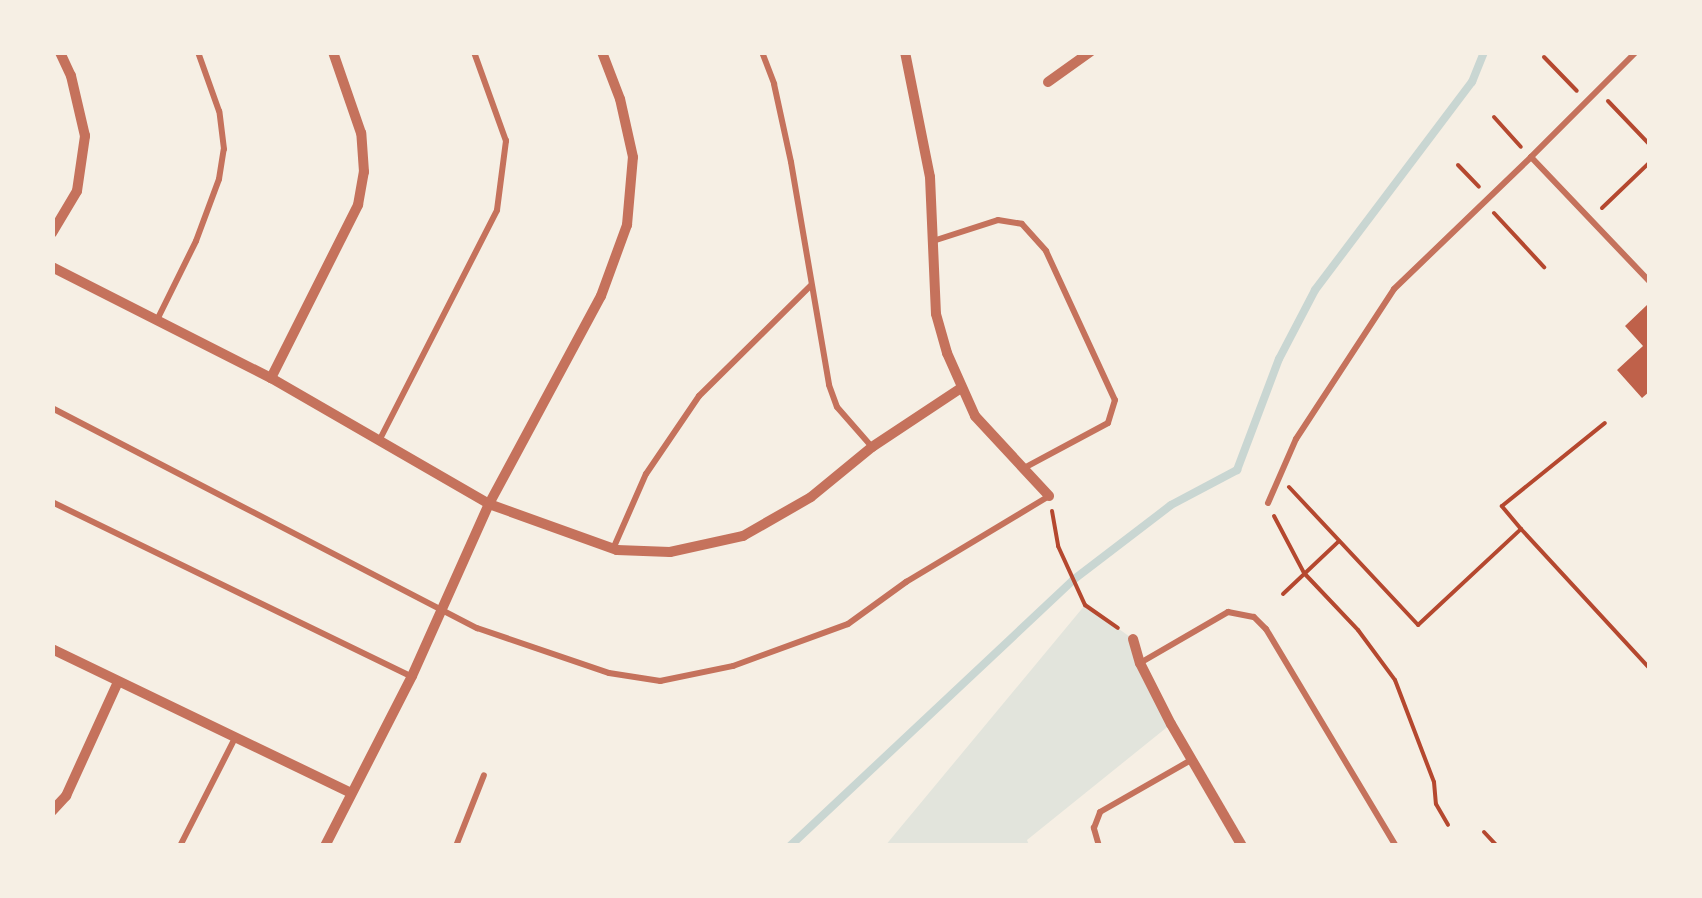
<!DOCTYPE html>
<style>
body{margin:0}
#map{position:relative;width:1702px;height:898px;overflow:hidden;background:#f6efe4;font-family:"Sofia Sans Condensed",sans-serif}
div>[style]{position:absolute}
.green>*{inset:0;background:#e2e4dc}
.stream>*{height:8px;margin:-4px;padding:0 4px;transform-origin:4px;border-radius:4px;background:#c9d6d2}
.building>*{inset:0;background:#bf614a}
.path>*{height:4px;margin:-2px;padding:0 2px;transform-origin:2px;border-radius:2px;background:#b5482f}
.service>*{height:6px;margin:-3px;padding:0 3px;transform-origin:3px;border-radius:3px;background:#c5725c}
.minor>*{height:10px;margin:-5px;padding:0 5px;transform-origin:5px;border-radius:5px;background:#c5725c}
span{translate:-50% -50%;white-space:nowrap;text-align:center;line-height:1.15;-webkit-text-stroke:9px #f6efe4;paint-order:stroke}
.frame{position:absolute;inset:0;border:55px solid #f6efe4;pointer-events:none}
</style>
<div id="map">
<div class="green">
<i style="clip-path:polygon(1085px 605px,1133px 639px,1171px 724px,1027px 840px,1029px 845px,885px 846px)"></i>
</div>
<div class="stream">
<i style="left:790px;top:846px;width:388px;rotate:-43.2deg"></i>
<i style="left:1073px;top:580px;width:123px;rotate:-37.4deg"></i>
<i style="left:1171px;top:505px;width:75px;rotate:-27.9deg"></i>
<i style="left:1237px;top:470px;width:119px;rotate:-69.3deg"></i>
<i style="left:1279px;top:359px;width:78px;rotate:-62.4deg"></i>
<i style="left:1315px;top:290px;width:261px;rotate:-53deg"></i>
<i style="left:1472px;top:82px;width:32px;rotate:-68deg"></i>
</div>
<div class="building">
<i style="clip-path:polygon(1647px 305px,1650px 391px,1642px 398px,1617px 370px,1643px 346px,1625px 326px)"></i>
</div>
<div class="path">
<i style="left:1544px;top:57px;width:47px;rotate:45.9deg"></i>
<i style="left:1608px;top:101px;width:61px;rotate:46.3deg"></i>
<i style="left:1494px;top:117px;width:40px;rotate:48deg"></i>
<i style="left:1458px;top:165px;width:30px;rotate:46deg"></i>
<i style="left:1602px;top:208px;width:66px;rotate:-43.8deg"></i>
<i style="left:1494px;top:213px;width:74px;rotate:47.2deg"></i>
<i style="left:1289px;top:487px;width:189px;rotate:46.9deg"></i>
<i style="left:1418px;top:625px;width:141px;rotate:-43deg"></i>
<i style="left:1521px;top:529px;width:190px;rotate:47.3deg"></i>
<i style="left:1052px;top:511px;width:36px;rotate:80deg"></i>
<i style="left:1058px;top:546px;width:65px;rotate:65.4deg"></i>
<i style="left:1085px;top:605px;width:40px;rotate:34.9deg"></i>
<i style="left:1274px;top:516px;width:64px;rotate:62.2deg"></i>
<i style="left:1304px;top:573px;width:79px;rotate:46.5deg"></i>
<i style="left:1358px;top:630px;width:62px;rotate:53.5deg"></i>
<i style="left:1395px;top:680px;width:109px;rotate:69.1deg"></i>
<i style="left:1434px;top:782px;width:22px;rotate:85deg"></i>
<i style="left:1436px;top:804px;width:24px;rotate:60deg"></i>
<i style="left:1521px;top:529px;width:30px;rotate:-130deg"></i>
<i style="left:1502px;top:506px;width:132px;rotate:-38.9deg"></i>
<i style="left:1283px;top:594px;width:77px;rotate:-43.4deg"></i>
<i style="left:1484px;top:832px;width:19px;rotate:47deg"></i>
</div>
<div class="service">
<i style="left:762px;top:52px;width:34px;rotate:69deg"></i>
<i style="left:774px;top:84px;width:80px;rotate:77.7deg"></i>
<i style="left:791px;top:162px;width:226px;rotate:80.3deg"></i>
<i style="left:829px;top:385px;width:23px;rotate:70deg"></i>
<i style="left:837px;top:407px;width:53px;rotate:48.8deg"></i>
<i style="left:1636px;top:52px;width:148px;rotate:135deg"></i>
<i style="left:1531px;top:157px;width:173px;rotate:46.4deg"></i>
<i style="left:933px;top:241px;width:68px;rotate:-17.9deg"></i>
<i style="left:998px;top:220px;width:24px;rotate:9deg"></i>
<i style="left:1022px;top:224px;width:36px;rotate:48deg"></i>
<i style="left:1046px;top:251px;width:164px;rotate:65.2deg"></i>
<i style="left:1115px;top:400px;width:24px;rotate:107deg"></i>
<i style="left:1108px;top:423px;width:95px;rotate:151.8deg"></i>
<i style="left:157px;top:320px;width:88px;rotate:-63.7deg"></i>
<i style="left:196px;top:241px;width:66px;rotate:-69.6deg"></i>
<i style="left:219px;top:179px;width:30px;rotate:-81deg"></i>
<i style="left:224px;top:149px;width:38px;rotate:-97deg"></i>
<i style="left:219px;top:111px;width:63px;rotate:-109.6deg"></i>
<i style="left:52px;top:408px;width:479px;rotate:27.4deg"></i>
<i style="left:477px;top:628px;width:139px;rotate:18.8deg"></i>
<i style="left:609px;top:673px;width:52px;rotate:8.9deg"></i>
<i style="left:660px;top:681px;width:75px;rotate:-11.6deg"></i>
<i style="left:733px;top:666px;width:122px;rotate:-20.1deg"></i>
<i style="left:848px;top:624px;width:72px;rotate:-35.9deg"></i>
<i style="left:906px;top:582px;width:167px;rotate:-31deg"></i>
<i style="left:379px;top:441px;width:259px;rotate:-62.9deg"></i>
<i style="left:497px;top:210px;width:70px;rotate:-82.6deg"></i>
<i style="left:506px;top:141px;width:95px;rotate:-109.8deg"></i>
<i style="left:52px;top:502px;width:399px;rotate:25.9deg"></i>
<i style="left:1268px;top:503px;width:70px;rotate:-66.4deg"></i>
<i style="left:1296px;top:439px;width:179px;rotate:-56.8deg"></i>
<i style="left:1394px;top:289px;width:190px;rotate:-43.9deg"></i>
<i style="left:613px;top:549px;width:82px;rotate:-66.3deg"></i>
<i style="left:646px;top:474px;width:94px;rotate:-55.8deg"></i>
<i style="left:699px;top:396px;width:156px;rotate:-44.7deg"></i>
<i style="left:1140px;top:663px;width:102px;rotate:-30.1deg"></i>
<i style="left:1228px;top:612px;width:26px;rotate:11deg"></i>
<i style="left:1254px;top:617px;width:17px;rotate:45deg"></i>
<i style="left:1266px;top:629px;width:253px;rotate:59.1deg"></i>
<i style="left:180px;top:846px;width:121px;rotate:-63deg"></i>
<i style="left:456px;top:846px;width:76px;rotate:-68.5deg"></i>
<i style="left:1099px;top:846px;width:19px;rotate:-106deg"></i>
<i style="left:1094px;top:828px;width:17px;rotate:-69deg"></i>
<i style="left:1100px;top:812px;width:105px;rotate:-29.7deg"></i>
</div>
<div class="minor">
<i style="left:905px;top:52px;width:127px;rotate:78.7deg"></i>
<i style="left:930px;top:177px;width:137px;rotate:87.5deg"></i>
<i style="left:936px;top:314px;width:41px;rotate:74.2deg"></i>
<i style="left:947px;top:353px;width:69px;rotate:66deg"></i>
<i style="left:975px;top:416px;width:109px;rotate:47.2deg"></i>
<i style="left:1048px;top:82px;width:52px;rotate:-35.5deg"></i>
<i style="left:52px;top:233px;width:49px;rotate:-59.2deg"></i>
<i style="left:77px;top:191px;width:56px;rotate:-81.7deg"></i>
<i style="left:85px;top:136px;width:62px;rotate:-103.1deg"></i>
<i style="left:71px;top:76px;width:26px;rotate:-115deg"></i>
<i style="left:52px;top:267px;width:246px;rotate:26.9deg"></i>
<i style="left:271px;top:378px;width:252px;rotate:30deg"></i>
<i style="left:489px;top:504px;width:136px;rotate:19.8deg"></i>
<i style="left:617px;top:550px;width:53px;rotate:2.2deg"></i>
<i style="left:670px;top:552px;width:75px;rotate:-12.4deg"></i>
<i style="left:743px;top:536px;width:78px;rotate:-29.8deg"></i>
<i style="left:811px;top:497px;width:79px;rotate:-39.3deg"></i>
<i style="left:872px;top:447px;width:107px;rotate:-33.5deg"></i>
<i style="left:271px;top:378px;width:194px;rotate:-63.3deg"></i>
<i style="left:358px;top:205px;width:34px;rotate:-80deg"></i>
<i style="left:364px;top:172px;width:39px;rotate:-94deg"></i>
<i style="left:361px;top:133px;width:86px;rotate:-109.1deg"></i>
<i style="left:1133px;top:639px;width:25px;rotate:74deg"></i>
<i style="left:1140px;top:663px;width:68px;rotate:63.1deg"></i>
<i style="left:1171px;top:724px;width:141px;rotate:59.8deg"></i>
<i style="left:52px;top:649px;width:332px;rotate:25.7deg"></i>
<i style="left:52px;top:811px;width:21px;rotate:-47deg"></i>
<i style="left:66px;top:796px;width:125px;rotate:-65.5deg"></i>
<i style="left:325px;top:846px;width:191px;rotate:-62.9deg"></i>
<i style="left:412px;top:676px;width:188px;rotate:-65.9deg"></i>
<i style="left:489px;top:504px;width:236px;rotate:-61.7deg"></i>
<i style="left:601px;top:296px;width:76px;rotate:-69.9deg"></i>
<i style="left:627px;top:225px;width:68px;rotate:-85deg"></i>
<i style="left:633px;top:157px;width:59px;rotate:-102.6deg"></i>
<i style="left:620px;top:99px;width:50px;rotate:-111deg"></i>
</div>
<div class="frame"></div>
</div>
